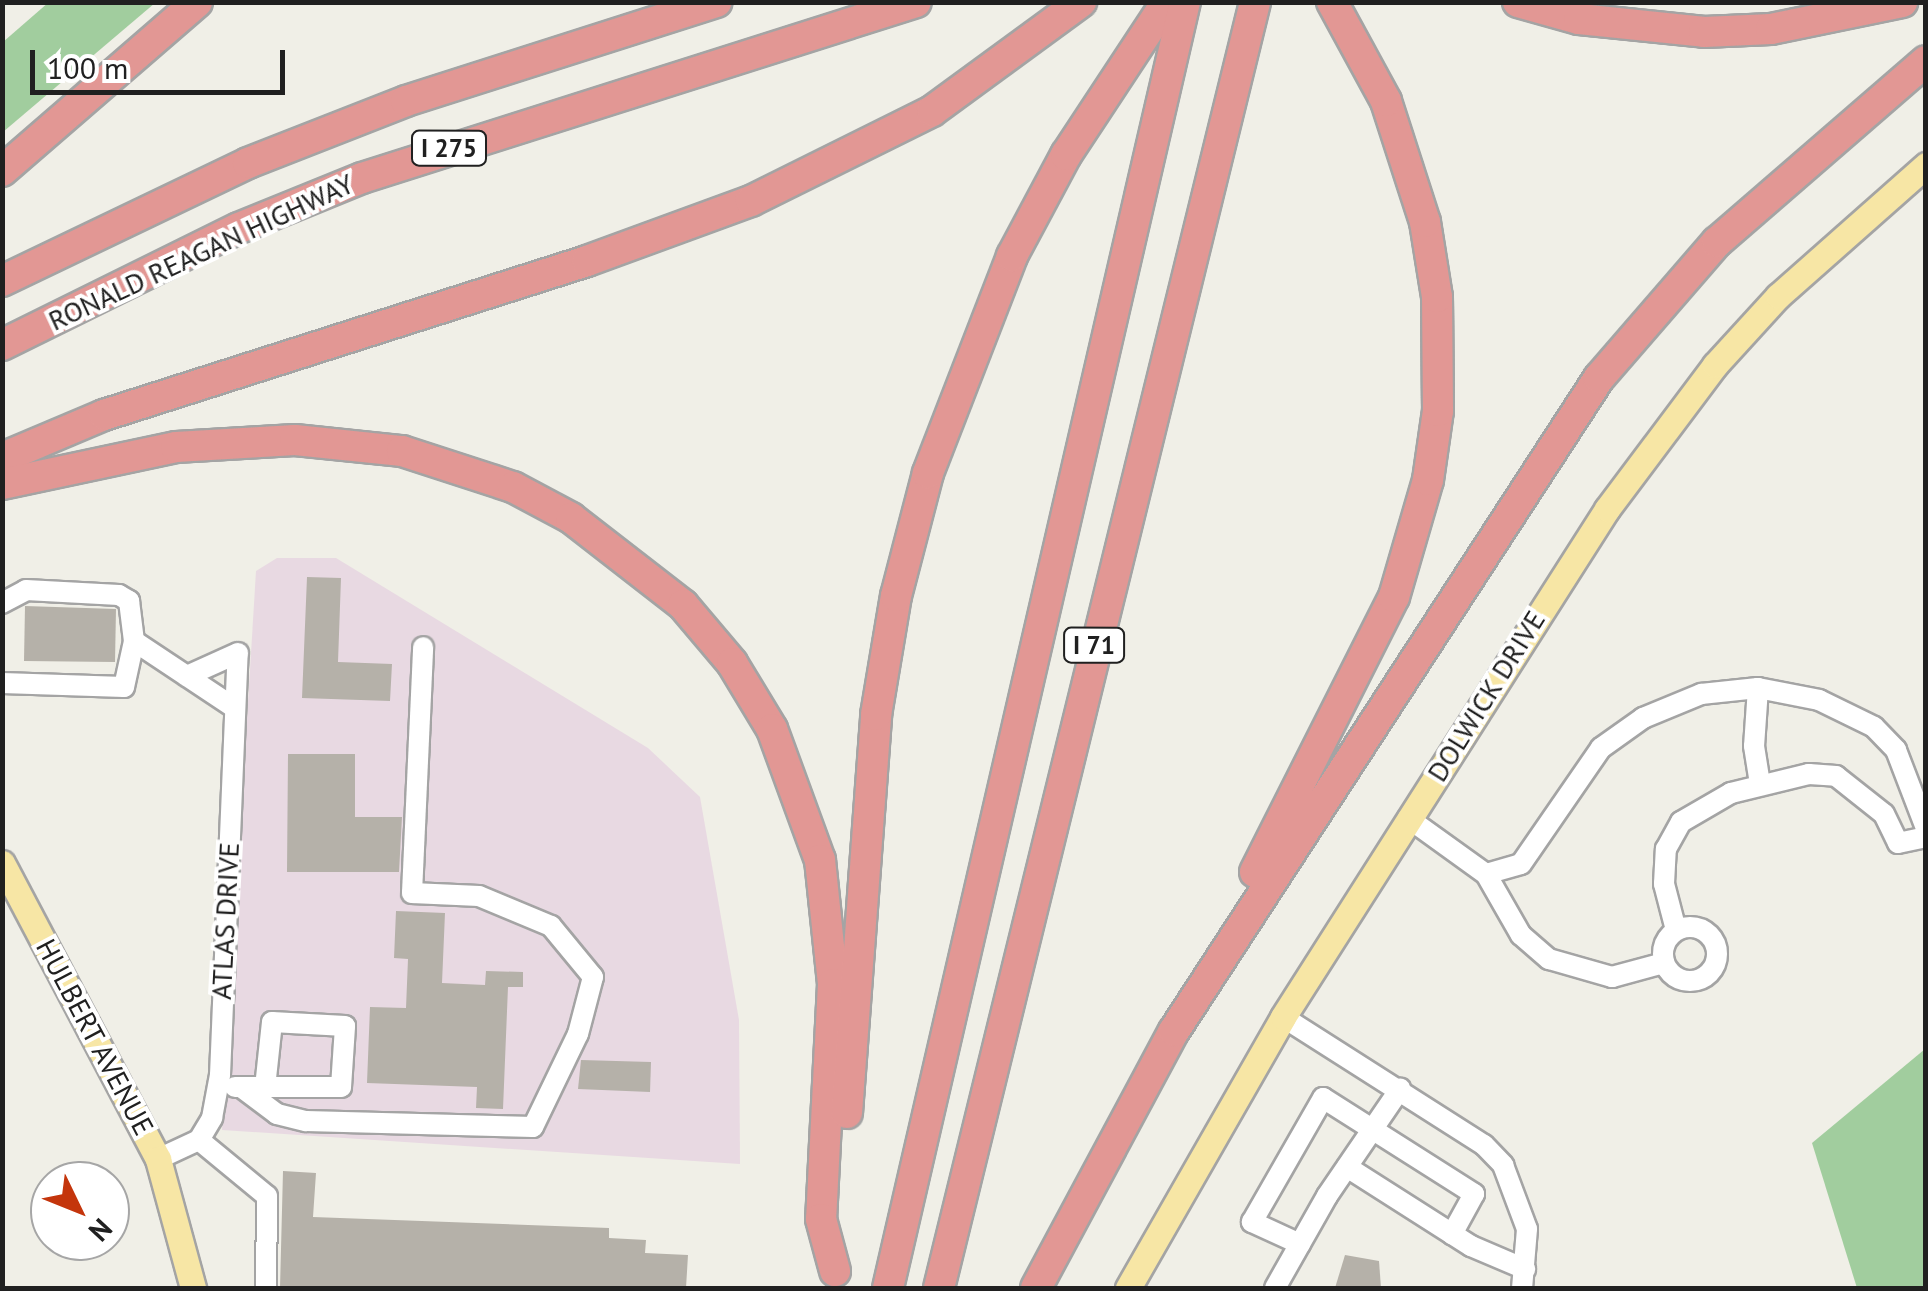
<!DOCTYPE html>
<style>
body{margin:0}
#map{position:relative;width:1928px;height:1291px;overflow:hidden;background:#f0efe7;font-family:"PT Sans",sans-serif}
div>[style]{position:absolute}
.industrial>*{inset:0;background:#e8d9e2}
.forest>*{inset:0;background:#a1cd9e}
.building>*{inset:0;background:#b5b1a9}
.roads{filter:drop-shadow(2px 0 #a4a4a4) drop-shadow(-2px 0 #a4a4a4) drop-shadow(0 2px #a4a4a4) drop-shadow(0 -2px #a4a4a4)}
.minor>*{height:20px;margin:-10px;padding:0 10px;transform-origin:10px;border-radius:10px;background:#fff}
.minor>.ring{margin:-10px;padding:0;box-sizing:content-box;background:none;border:20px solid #fff;border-radius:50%}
.major>*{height:25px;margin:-12.5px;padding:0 12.5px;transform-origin:12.5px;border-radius:12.5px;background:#f7e6a5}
.highway>*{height:30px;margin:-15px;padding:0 15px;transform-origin:15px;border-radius:15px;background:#e29794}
span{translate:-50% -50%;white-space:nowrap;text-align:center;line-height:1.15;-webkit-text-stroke:8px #fff;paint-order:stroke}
.shield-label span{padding:2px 8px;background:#fff;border:2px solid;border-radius:8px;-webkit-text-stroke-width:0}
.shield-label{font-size:25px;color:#202020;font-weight:700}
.street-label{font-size:28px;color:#202020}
.frame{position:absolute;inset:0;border:5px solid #202020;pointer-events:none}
.north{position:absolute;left:30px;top:1161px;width:100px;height:100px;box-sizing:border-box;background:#fff;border:2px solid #a6a6a6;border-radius:50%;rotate:133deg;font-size:28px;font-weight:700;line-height:40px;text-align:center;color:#202020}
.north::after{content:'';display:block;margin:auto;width:35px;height:45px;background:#c4350c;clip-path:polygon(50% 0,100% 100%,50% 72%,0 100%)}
.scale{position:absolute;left:30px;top:50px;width:255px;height:45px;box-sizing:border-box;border:5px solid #202020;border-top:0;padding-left:12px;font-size:30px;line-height:35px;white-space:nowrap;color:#202020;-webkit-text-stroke:8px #fff;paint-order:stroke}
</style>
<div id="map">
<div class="industrial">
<i style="clip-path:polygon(277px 558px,336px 558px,648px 748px,700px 797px,739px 1020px,740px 1164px,222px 1130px,256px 571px)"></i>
</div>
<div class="forest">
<i style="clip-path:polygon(49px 2px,155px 3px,3px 132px,3px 42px)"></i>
<i style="clip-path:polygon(1925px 1049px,1925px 1288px,1857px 1288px,1812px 1143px)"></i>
</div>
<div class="building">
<i style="clip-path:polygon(307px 577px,341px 578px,338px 662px,392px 664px,390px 701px,302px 698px)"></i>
<i style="clip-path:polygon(25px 606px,116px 609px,115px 662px,24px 661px)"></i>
<i style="clip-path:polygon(288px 754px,355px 754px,355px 817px,402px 817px,399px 872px,287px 872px)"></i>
<i style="clip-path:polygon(396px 911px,445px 913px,442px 983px,485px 985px,486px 971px,523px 972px,523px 987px,508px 987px,503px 1109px,476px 1108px,477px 1087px,367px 1083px,370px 1007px,406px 1008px,408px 959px,394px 958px)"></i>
<i style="clip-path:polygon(581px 1060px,651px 1062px,650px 1092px,578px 1089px)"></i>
<i style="clip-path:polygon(283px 1171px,316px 1173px,313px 1217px,609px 1228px,609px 1238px,646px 1240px,645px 1253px,688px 1255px,686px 1288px,280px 1288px)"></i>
<i style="clip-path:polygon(1345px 1255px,1379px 1261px,1381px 1288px,1335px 1288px)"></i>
</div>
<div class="roads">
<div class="minor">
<i style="left:2px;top:603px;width:27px;rotate:-28deg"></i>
<i style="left:26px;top:590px;width:93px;rotate:3.1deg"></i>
<i style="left:119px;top:595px;width:12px;rotate:31deg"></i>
<i style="left:129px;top:601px;width:40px;rotate:82.9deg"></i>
<i style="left:134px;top:641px;width:121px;rotate:33.6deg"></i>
<i style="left:2px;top:683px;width:122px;rotate:1.9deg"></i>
<i style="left:124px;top:687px;width:47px;rotate:-77.7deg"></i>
<i style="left:1758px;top:688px;width:58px;rotate:93.9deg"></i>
<i style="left:1754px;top:746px;width:38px;rotate:81deg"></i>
<i style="left:1408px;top:818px;width:96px;rotate:35.7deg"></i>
<i style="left:1486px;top:874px;width:70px;rotate:60.2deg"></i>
<i style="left:1521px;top:935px;width:37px;rotate:41deg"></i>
<i style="left:1549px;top:959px;width:66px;rotate:15.9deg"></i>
<i style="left:1612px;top:977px;width:54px;rotate:-15.1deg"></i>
<i style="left:1486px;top:874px;width:36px;rotate:-16deg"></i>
<i style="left:1521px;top:864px;width:141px;rotate:-55.4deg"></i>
<i style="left:1601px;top:748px;width:52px;rotate:-35.5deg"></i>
<i style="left:1643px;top:718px;width:63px;rotate:-22.5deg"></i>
<i style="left:1701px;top:694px;width:57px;rotate:-6deg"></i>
<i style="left:1758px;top:688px;width:62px;rotate:11.1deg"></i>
<i style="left:1819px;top:700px;width:61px;rotate:26.1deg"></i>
<i style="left:1874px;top:727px;width:32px;rotate:46deg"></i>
<i style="left:1896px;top:750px;width:84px;rotate:69deg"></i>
<i class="ring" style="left:1663px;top:927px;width:34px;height:34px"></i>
<i style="left:1676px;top:930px;width:48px;rotate:-104.6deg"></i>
<i style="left:1664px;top:884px;width:35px;rotate:-87deg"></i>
<i style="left:1666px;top:849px;width:31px;rotate:-61deg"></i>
<i style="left:1681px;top:822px;width:58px;rotate:-30.1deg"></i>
<i style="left:1731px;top:793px;width:80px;rotate:-13.7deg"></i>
<i style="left:1809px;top:774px;width:27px;rotate:4deg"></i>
<i style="left:1836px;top:776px;width:61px;rotate:38.4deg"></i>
<i style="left:1884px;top:814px;width:32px;rotate:64deg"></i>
<i style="left:1898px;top:843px;width:29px;rotate:-12deg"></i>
<i style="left:1283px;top:1017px;width:238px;rotate:32.5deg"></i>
<i style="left:1484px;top:1145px;width:28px;rotate:46deg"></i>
<i style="left:1503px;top:1165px;width:68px;rotate:69.4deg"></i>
<i style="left:1527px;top:1229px;width:59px;rotate:94.8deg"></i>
<i style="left:235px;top:1087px;width:106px"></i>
<i style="left:341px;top:1087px;width:61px;rotate:-86.2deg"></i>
<i style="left:345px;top:1026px;width:73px;rotate:-176.9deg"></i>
<i style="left:272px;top:1022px;width:65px;rotate:96.1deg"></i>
<i style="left:241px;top:1087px;width:45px;rotate:36.9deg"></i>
<i style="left:277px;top:1114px;width:30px;rotate:14deg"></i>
<i style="left:306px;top:1121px;width:227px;rotate:1.5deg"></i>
<i style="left:533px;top:1127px;width:103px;rotate:-64.2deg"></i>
<i style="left:578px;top:1034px;width:59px;rotate:-75.3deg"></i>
<i style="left:593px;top:977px;width:66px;rotate:-129.5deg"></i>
<i style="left:551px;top:926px;width:78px;rotate:-157.4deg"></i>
<i style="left:479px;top:896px;width:67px;rotate:-177.4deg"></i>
<i style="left:412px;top:893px;width:246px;rotate:-87.4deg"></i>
<i style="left:199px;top:1140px;width:88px;rotate:39.5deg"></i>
<i style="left:267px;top:1196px;width:92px;rotate:90.6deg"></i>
<i style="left:158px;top:1159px;width:45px;rotate:-24.9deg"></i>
<i style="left:199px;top:1140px;width:26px;rotate:-59deg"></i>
<i style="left:212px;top:1118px;width:44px;rotate:-79.5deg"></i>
<i style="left:220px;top:1075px;width:422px;rotate:-87.6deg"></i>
<i style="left:238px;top:653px;width:56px;rotate:155.7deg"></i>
<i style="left:1347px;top:1167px;width:147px;rotate:32.5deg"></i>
<i style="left:1471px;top:1246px;width:59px;rotate:23.1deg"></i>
<i style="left:1300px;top:1244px;width:53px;rotate:-155.4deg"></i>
<i style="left:1252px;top:1222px;width:143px;rotate:-60.2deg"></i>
<i style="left:1323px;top:1098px;width:179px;rotate:32.4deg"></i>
<i style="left:1474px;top:1194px;width:46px;rotate:118.8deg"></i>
<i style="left:1275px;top:1288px;width:106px;rotate:-60.5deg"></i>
<i style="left:1327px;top:1196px;width:130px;rotate:-55.7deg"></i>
</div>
<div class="major">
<i style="left:2px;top:863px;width:335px;rotate:62.2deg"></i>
<i style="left:158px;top:1159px;width:134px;rotate:74.8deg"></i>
<i style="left:1128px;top:1288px;width:312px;rotate:-60.2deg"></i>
<i style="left:1283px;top:1017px;width:603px;rotate:-57.47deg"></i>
<i style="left:1607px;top:509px;width:180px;rotate:-53.1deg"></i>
<i style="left:1715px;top:365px;width:93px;rotate:-47.6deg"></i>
<i style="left:1778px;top:296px;width:198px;rotate:-41.5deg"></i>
</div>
<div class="highway">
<i style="left:1518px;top:2px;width:63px;rotate:15.6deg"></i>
<i style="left:1579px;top:19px;width:126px;rotate:5.9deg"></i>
<i style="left:1704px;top:32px;width:67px;rotate:-2.6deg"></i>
<i style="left:1771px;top:29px;width:134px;rotate:-11.6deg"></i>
<i style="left:2px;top:171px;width:258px;rotate:-40.9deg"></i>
<i style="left:2px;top:281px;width:273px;rotate:-25.6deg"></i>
<i style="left:248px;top:163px;width:170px;rotate:-21.4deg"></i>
<i style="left:406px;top:101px;width:326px;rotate:-17.7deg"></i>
<i style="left:2px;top:345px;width:264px;rotate:-26.3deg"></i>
<i style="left:239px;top:228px;width:133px;rotate:-22.1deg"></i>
<i style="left:362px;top:178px;width:581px;rotate:-17.62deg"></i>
<i style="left:2px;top:458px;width:111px;rotate:-22.9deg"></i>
<i style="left:104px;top:415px;width:507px;rotate:-17.68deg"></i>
<i style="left:587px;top:261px;width:175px;rotate:-20.1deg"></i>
<i style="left:751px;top:201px;width:202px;rotate:-26.4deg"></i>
<i style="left:932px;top:111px;width:185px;rotate:-36.2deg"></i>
<i style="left:2px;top:484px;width:178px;rotate:-12deg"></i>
<i style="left:176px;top:447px;width:119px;rotate:-3.4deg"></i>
<i style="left:295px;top:440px;width:108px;rotate:5.9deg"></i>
<i style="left:402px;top:451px;width:117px;rotate:18deg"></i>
<i style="left:513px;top:487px;width:66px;rotate:28.1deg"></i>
<i style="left:571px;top:518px;width:142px;rotate:37.8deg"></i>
<i style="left:683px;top:605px;width:76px;rotate:49.8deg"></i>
<i style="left:732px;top:663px;width:77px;rotate:58.8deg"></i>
<i style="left:772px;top:729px;width:140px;rotate:69.9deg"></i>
<i style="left:820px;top:860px;width:125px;rotate:84deg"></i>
<i style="left:833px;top:984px;width:235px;rotate:92.9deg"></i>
<i style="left:821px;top:1219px;width:54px;rotate:74.9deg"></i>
<i style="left:1255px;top:872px;width:308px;rotate:-63.2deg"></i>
<i style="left:1394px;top:597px;width:122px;rotate:-73.8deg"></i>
<i style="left:1428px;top:480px;width:70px;rotate:-81.8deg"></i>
<i style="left:1438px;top:411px;width:114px;rotate:-90.5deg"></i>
<i style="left:1437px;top:297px;width:76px;rotate:-99.1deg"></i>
<i style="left:1425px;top:222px;width:127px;rotate:-107.9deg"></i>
<i style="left:1386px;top:101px;width:113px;rotate:-118.6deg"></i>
<i style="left:847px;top:1113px;width:399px;rotate:-85.8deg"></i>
<i style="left:876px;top:715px;width:121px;rotate:-80.5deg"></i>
<i style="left:896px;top:596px;width:127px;rotate:-75.4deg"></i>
<i style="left:928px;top:473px;width:233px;rotate:-68.8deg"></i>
<i style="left:1012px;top:256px;width:115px;rotate:-61.9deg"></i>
<i style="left:1066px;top:155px;width:183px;rotate:-56.6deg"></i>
<i style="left:888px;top:1288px;width:1320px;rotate:-77deg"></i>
<i style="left:939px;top:1288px;width:1324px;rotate:-76.19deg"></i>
<i style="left:1036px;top:1288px;width:292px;rotate:-61.8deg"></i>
<i style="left:1174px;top:1031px;width:779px;rotate:-56.94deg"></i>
<i style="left:1599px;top:378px;width:180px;rotate:-49.1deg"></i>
<i style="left:1717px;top:242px;width:276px;rotate:-40.9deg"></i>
</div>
</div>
<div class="shield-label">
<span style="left:449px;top:148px">I 275</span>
<span style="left:1094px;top:645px">I 71</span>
</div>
<div class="street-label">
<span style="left:201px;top:252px;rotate:-25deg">RONALD REAGAN HIGHWAY</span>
<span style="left:1486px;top:696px;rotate:-58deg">DOLWICK DRIVE</span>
<span style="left:225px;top:921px;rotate:-87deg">ATLAS DRIVE</span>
<span style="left:95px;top:1037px;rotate:62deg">HULBERT AVENUE</span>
</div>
<div class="frame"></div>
<div class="north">N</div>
<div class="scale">100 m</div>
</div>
